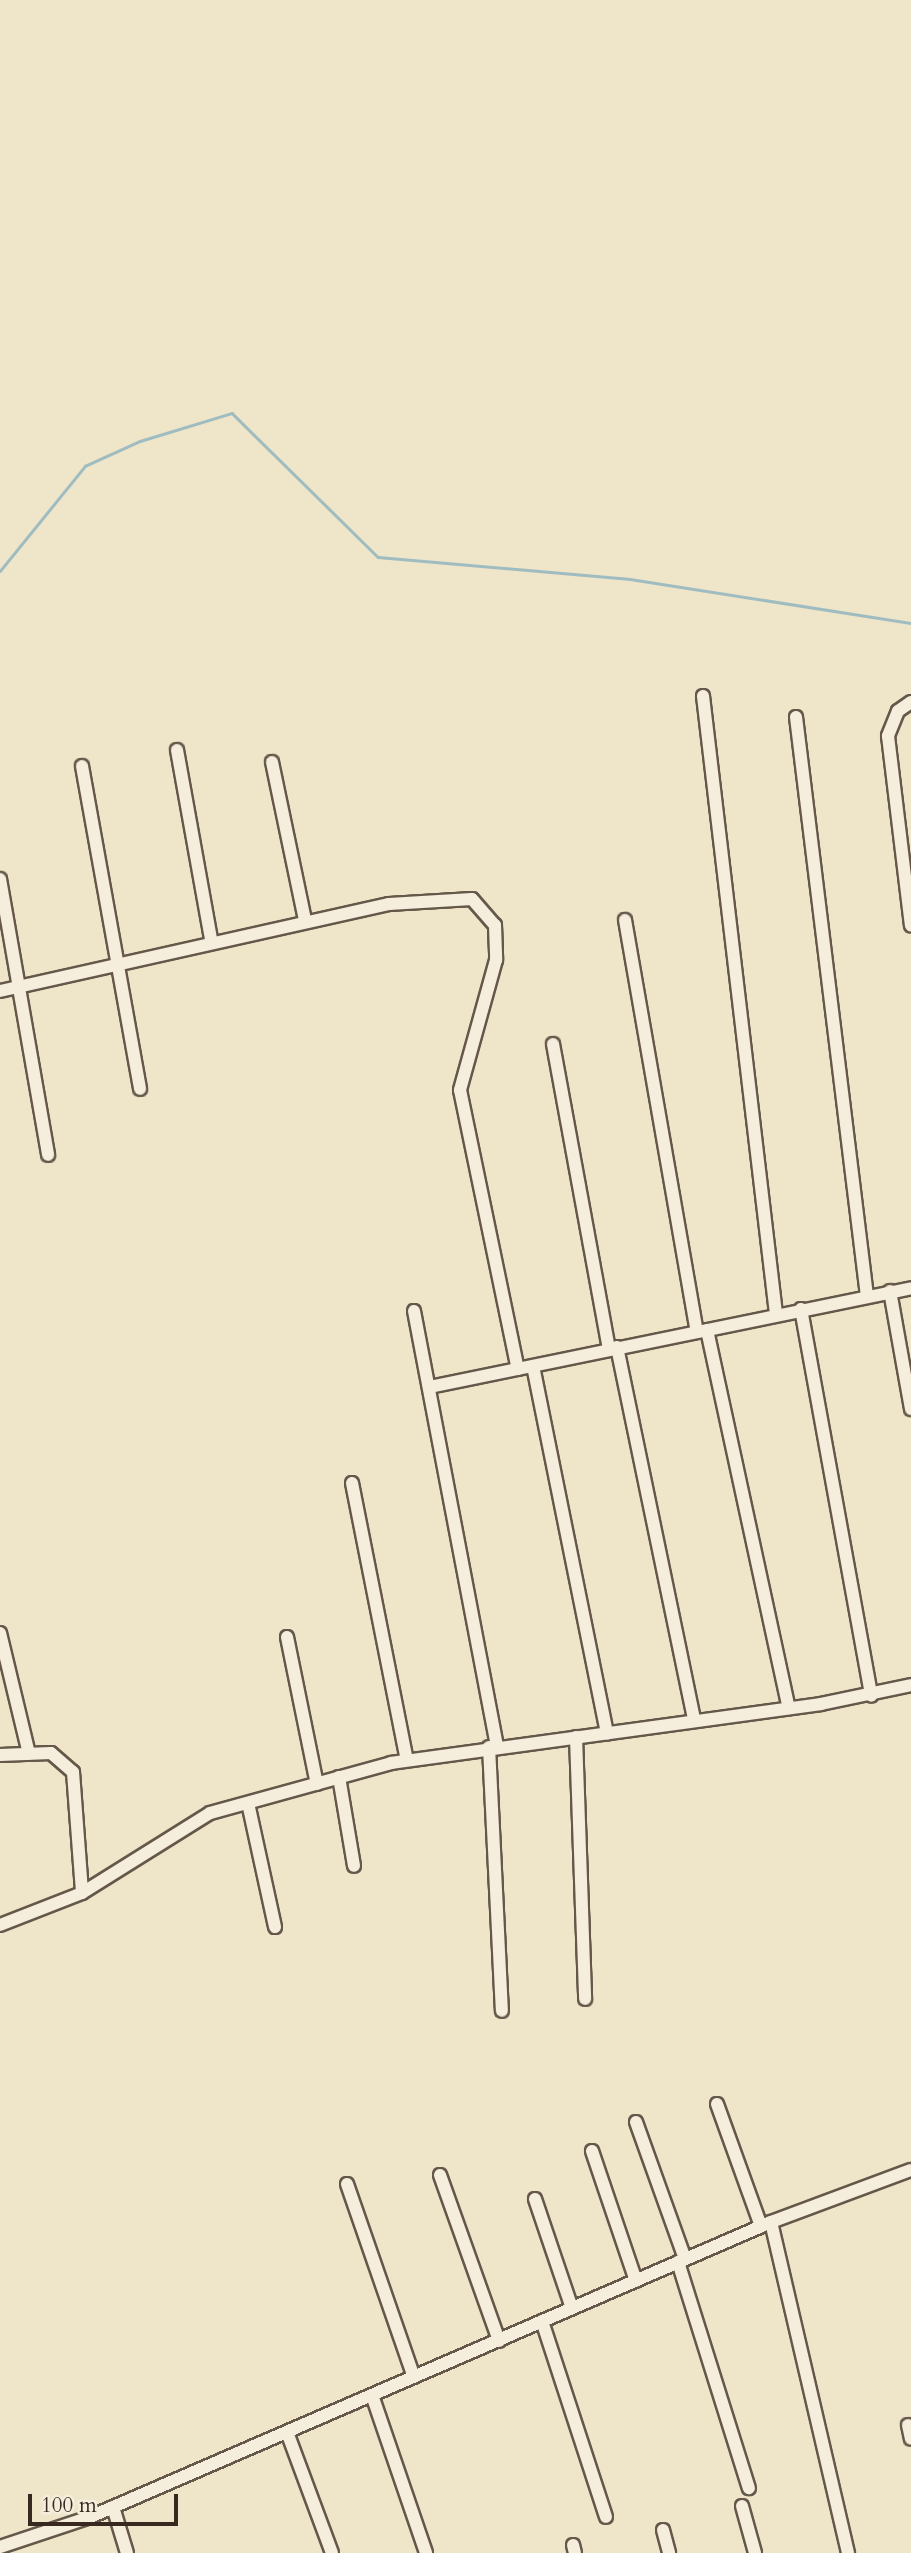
<!DOCTYPE html>
<style>
body{margin:0}
#map{position:relative;width:911px;height:2553px;overflow:hidden;background:#efe5c9;font-family:Cardo,serif}
div>[style]{position:absolute}
.stream>*{height:2.5px;margin:-1.25px;padding:0 1.25px;transform-origin:1.25px;border-radius:1.25px;background:#9fbcc1}
.roads{filter:drop-shadow(2px 0 #65584a) drop-shadow(-2px 0 #65584a) drop-shadow(0 2px #65584a) drop-shadow(0 -2px #65584a)}
.street>*{height:12px;margin:-6px;padding:0 6px;transform-origin:6px;border-radius:6px;background:#f5eedc}
span{translate:-50% -50%;white-space:nowrap;text-align:center;line-height:1.15;-webkit-text-stroke:5px #f5eedc;paint-order:stroke}
.scale{position:absolute;left:28px;top:2494px;width:150px;height:32px;box-sizing:border-box;border:4px solid #37291f;border-top:0;padding-left:9px;font-size:21px;line-height:24px;white-space:nowrap;color:#37291f;-webkit-text-stroke:5px #f5eedc;paint-order:stroke}
</style>
<div id="map">
<div class="stream">
<i style="left:0;top:571px;width:135px;rotate:-51deg"></i>
<i style="left:85px;top:466px;width:60px;rotate:-24.4deg"></i>
<i style="left:140px;top:441px;width:96px;rotate:-16.9deg"></i>
<i style="left:232px;top:413px;width:205px;rotate:44.6deg"></i>
<i style="left:378px;top:557px;width:253px;rotate:5deg"></i>
<i style="left:630px;top:579px;width:284px;rotate:8.9deg"></i>
</div>
<div class="roads">
<div class="street">
<i style="left:703px;top:696px;width:622px;rotate:83.26deg"></i>
<i style="left:911px;top:702px;width:16px;rotate:145deg"></i>
<i style="left:898px;top:711px;width:27px;rotate:112deg"></i>
<i style="left:888px;top:736px;width:191px;rotate:83.1deg"></i>
<i style="left:796px;top:717px;width:583px;rotate:83.01deg"></i>
<i style="left:177px;top:750px;width:192px;rotate:79.8deg"></i>
<i style="left:272px;top:762px;width:161px;rotate:78.2deg"></i>
<i style="left:82px;top:766px;width:328px;rotate:79.8deg"></i>
<i style="left:0;top:879px;width:280px;rotate:80.1deg"></i>
<i style="left:625px;top:920px;width:418px;rotate:80.1deg"></i>
<i style="left:0;top:991px;width:399px;rotate:-12.6deg"></i>
<i style="left:389px;top:904px;width:83px;rotate:-3.4deg"></i>
<i style="left:472px;top:899px;width:35px;rotate:49deg"></i>
<i style="left:495px;top:925px;width:35px;rotate:88deg"></i>
<i style="left:496px;top:960px;width:135px;rotate:105.5deg"></i>
<i style="left:460px;top:1090px;width:285px;rotate:78.3deg"></i>
<i style="left:553px;top:1044px;width:310px;rotate:79.6deg"></i>
<i style="left:890px;top:1291px;width:120px;rotate:79.9deg"></i>
<i style="left:801px;top:1309px;width:393px;rotate:79.7deg"></i>
<i style="left:414px;top:1311px;width:443px;rotate:79.2deg"></i>
<i style="left:707px;top:1330px;width:387px;rotate:77.8deg"></i>
<i style="left:617px;top:1347px;width:379px;rotate:78.3deg"></i>
<i style="left:533px;top:1366px;width:375px;rotate:78.6deg"></i>
<i style="left:430px;top:1387px;width:491px;rotate:-11.6deg"></i>
<i style="left:352px;top:1483px;width:282px;rotate:78.8deg"></i>
<i style="left:0;top:1633px;width:124px;rotate:76.5deg"></i>
<i style="left:287px;top:1637px;width:150px;rotate:78.5deg"></i>
<i style="left:576px;top:1737px;width:262px;rotate:88deg"></i>
<i style="left:489px;top:1747px;width:264px;rotate:87.2deg"></i>
<i style="left:0;top:1755px;width:51px;rotate:-2.2deg"></i>
<i style="left:51px;top:1753px;width:29px;rotate:41deg"></i>
<i style="left:73px;top:1772px;width:121px;rotate:85.7deg"></i>
<i style="left:339px;top:1777px;width:90px;rotate:80.4deg"></i>
<i style="left:248px;top:1803px;width:127px;rotate:77.7deg"></i>
<i style="left:0;top:1925px;width:88px;rotate:-21.3deg"></i>
<i style="left:82px;top:1893px;width:151px;rotate:-32deg"></i>
<i style="left:210px;top:1813px;width:188px;rotate:-15.4deg"></i>
<i style="left:391px;top:1763px;width:434px;rotate:-7.8deg"></i>
<i style="left:821px;top:1704px;width:92px;rotate:-11.9deg"></i>
<i style="left:717px;top:2104px;width:130px;rotate:70.2deg"></i>
<i style="left:636px;top:2122px;width:145px;rotate:70.3deg"></i>
<i style="left:592px;top:2151px;width:137px;rotate:71.3deg"></i>
<i style="left:440px;top:2175px;width:176px;rotate:70.4deg"></i>
<i style="left:347px;top:2184px;width:204px;rotate:70.9deg"></i>
<i style="left:535px;top:2199px;width:115px;rotate:71.3deg"></i>
<i style="left:771px;top:2222px;width:340px;rotate:76.9deg"></i>
<i style="left:678px;top:2262px;width:237px;rotate:72.6deg"></i>
<i style="left:542px;top:2321px;width:206px;rotate:71.9deg"></i>
<i style="left:372px;top:2395px;width:167px;rotate:71.1deg"></i>
<i style="left:908px;top:2425px;width:14px;rotate:78deg"></i>
<i style="left:287px;top:2432px;width:129px;rotate:69.6deg"></i>
<i style="left:742px;top:2506px;width:49px;rotate:74.5deg"></i>
<i style="left:113px;top:2507px;width:48px;rotate:73.1deg"></i>
<i style="left:663px;top:2530px;width:24px;rotate:75deg"></i>
<i style="left:573px;top:2545px;width:8px;rotate:76deg"></i>
<i style="left:0;top:2547px;width:95px;rotate:-18.4deg"></i>
<i style="left:90px;top:2517px;width:742px;rotate:-23.42deg"></i>
<i style="left:771px;top:2222px;width:149px;rotate:-20.4deg"></i>
</div>
</div>
<div class="scale">100 m</div>
</div>
